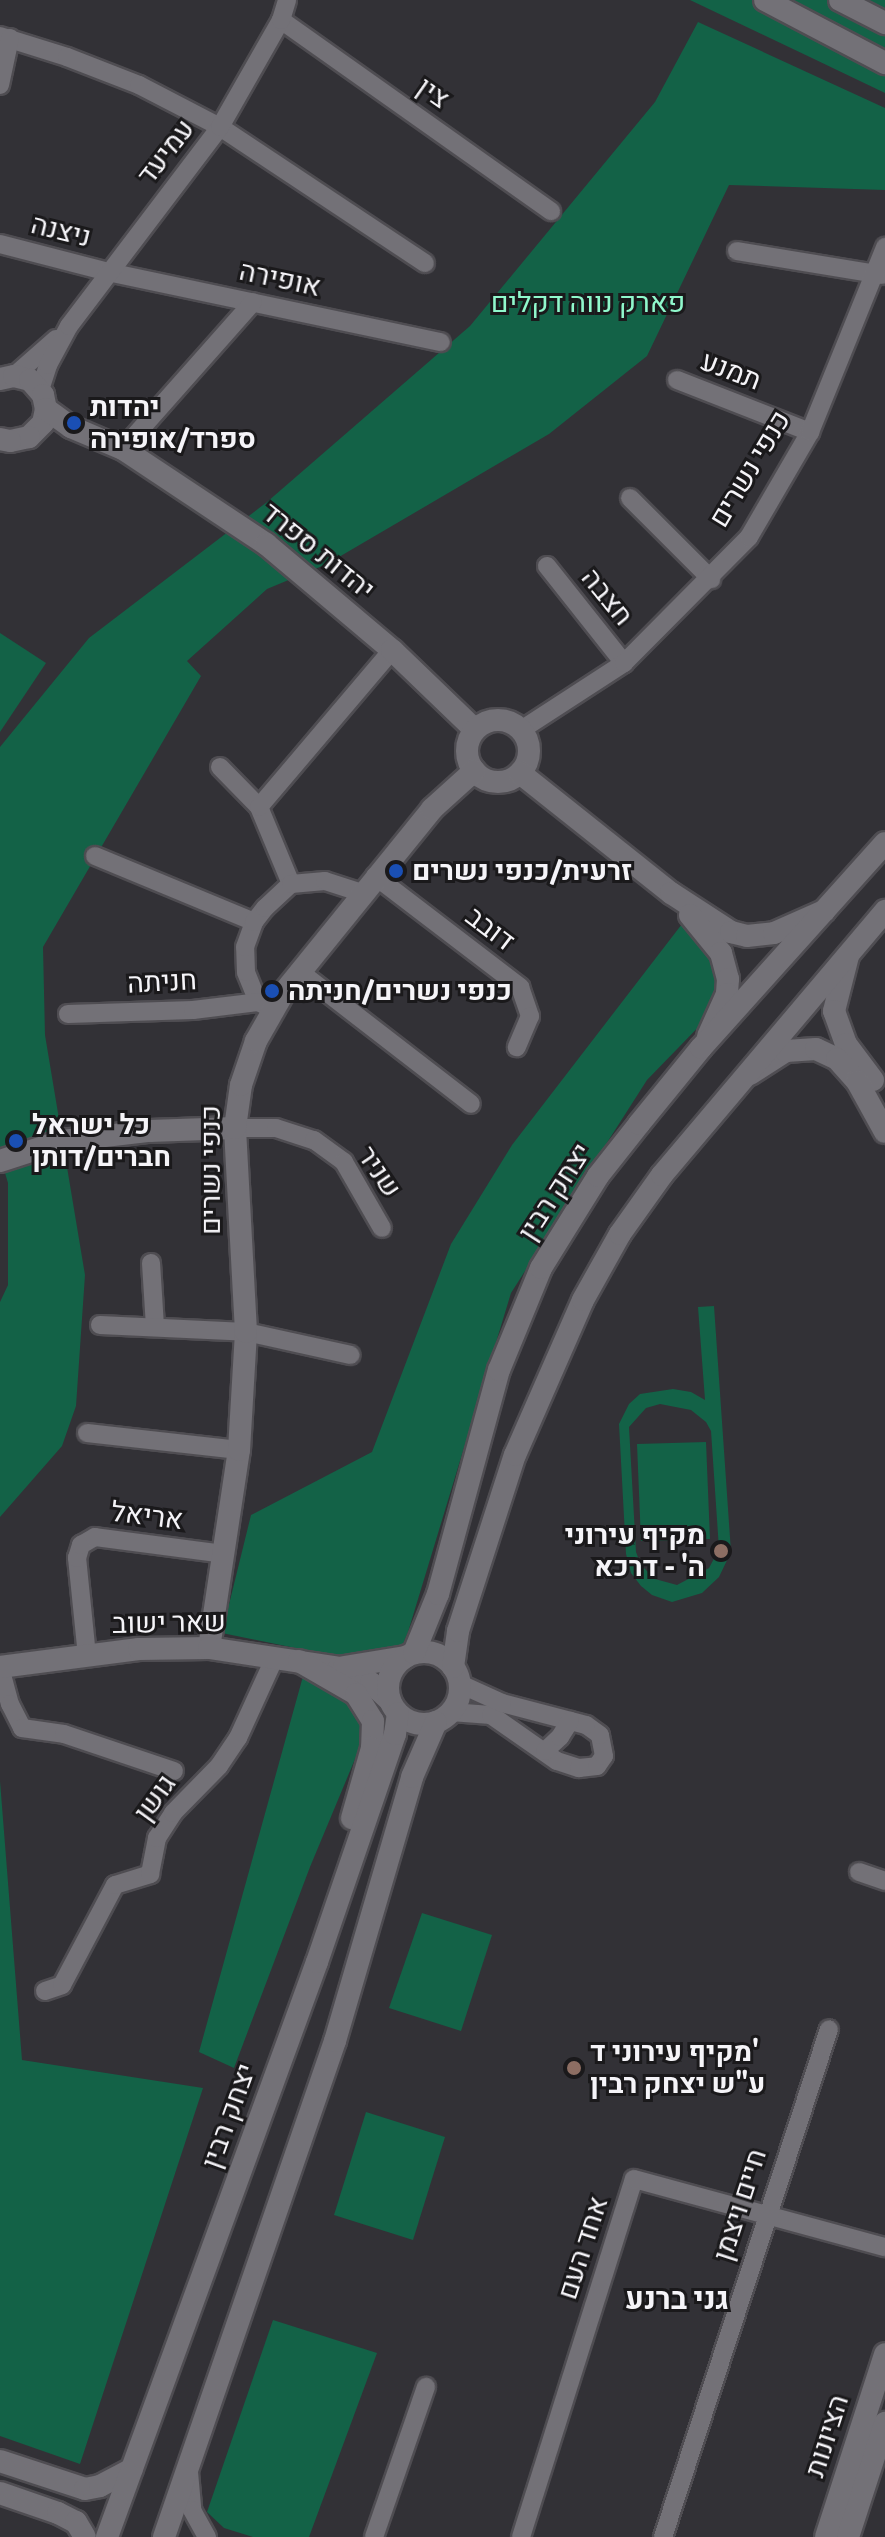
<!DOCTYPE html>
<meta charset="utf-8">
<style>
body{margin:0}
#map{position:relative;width:885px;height:2537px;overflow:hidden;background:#323136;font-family:Signika,Heebo,sans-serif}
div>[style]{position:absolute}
.green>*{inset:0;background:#136247}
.roads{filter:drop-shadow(2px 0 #4f4d52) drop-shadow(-2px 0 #4f4d52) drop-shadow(0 2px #4f4d52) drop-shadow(0 -2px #4f4d52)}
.minor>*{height:18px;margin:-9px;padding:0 9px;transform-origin:9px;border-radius:9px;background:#737177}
.tertiary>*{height:22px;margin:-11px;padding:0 11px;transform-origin:11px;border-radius:11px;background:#737177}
.tertiary>.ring{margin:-11px;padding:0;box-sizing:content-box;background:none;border:22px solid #737177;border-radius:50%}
.secondary>*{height:22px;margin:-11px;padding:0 11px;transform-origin:11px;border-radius:11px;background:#737177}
.secondary>.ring{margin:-11px;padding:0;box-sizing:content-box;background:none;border:22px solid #737177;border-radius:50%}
.dots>*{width:22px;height:22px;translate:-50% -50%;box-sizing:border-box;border:4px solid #1a191b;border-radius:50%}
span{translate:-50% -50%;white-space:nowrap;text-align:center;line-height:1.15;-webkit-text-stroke:6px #1a191b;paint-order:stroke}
.street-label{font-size:28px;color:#f5f4f8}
.park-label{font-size:28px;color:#90f8cc}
.poi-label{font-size:28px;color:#f5f4f8;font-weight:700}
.left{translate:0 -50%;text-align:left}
.right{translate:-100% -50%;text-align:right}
.neighbourhood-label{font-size:30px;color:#f5f4f8;font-weight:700}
</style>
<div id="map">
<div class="green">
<i style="clip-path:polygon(690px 0,885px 0,885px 93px,814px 59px)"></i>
<i style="clip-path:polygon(698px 22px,885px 108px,885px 190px,729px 185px,647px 356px,549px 434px,327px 564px,267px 589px,187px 661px,201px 676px,43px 947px,45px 1035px,85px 1275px,76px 1406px,62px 1446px,0 1517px,0 1302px,8px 1285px,8px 1183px,0 1156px,0 747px,89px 638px,267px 502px,470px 326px,655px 102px)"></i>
<i style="clip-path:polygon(0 633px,46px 663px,0 732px)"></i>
<i style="clip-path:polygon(682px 924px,718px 966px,713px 1012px,647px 1080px,511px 1293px,408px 1632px,310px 1867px,234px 2068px,199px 2052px,310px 1651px,222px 1633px,251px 1515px,372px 1452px,451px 1244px,512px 1145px)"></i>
<i style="clip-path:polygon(evenodd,714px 1306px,731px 1552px,719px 1577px,702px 1593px,672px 1602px,652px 1595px,641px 1586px,631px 1573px,626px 1554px,619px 1424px,629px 1404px,640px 1394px,673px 1389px,691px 1392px,705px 1400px,698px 1307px,714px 1306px,660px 1404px,691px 1410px,706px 1422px,711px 1431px,719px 1549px,709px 1568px,677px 1585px,655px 1579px,641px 1565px,636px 1552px,629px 1427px,646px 1408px,660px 1404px)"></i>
<i style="clip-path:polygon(706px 1442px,710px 1539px,641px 1541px,637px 1444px)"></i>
<i style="clip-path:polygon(0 1781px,22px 2060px,203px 2088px,80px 2464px,0 2436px)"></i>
<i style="clip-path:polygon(422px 1913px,492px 1935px,461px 2031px,389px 2008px)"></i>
<i style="clip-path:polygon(366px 2112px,445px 2137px,413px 2240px,334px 2215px)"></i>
<i style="clip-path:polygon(273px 2320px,377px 2353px,309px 2537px,253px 2537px,224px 2528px,207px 2512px)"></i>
</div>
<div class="roads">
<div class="minor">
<i style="left:281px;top:20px;width:331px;rotate:35.3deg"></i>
<i style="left:0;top:36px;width:70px;rotate:17.4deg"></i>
<i style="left:67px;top:57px;width:77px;rotate:21.3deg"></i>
<i style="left:139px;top:85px;width:91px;rotate:27.4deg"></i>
<i style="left:220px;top:127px;width:246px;rotate:33.6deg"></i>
<i style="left:0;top:85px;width:48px;rotate:-78deg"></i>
<i style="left:0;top:244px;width:112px;rotate:14.5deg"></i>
<i style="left:108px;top:272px;width:340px;rotate:11.9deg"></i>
<i style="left:737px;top:251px;width:147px;rotate:9.4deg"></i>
<i style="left:14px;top:376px;width:56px;rotate:-41.4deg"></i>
<i style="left:677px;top:380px;width:143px;rotate:21.4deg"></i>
<i style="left:40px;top:390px;width:26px;rotate:-72deg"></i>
<i style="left:48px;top:365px;width:44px;rotate:-61.7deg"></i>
<i style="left:69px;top:326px;width:250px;rotate:-52.8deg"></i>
<i style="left:220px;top:127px;width:123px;rotate:-60.3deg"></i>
<i style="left:281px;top:20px;width:21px;rotate:-73deg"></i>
<i style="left:123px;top:449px;width:196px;rotate:-48.5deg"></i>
<i style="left:630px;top:498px;width:115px;rotate:45deg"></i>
<i style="left:547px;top:566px;width:124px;rotate:51.6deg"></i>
<i style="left:521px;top:730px;width:123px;rotate:-33deg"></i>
<i style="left:624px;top:663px;width:177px;rotate:-45.2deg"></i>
<i style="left:749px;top:537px;width:121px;rotate:-59.8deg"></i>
<i style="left:810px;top:432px;width:200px;rotate:-67.9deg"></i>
<i style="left:220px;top:767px;width:56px;rotate:45.7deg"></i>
<i style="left:259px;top:807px;width:83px;rotate:67.4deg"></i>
<i style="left:259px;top:807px;width:206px;rotate:-49.7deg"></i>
<i style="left:95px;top:856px;width:172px;rotate:22.5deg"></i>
<i style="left:375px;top:876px;width:183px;rotate:37.4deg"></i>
<i style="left:520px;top:987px;width:31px;rotate:71deg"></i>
<i style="left:530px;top:1016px;width:34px;rotate:113deg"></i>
<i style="left:299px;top:971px;width:217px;rotate:37.7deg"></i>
<i style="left:272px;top:1009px;width:16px;rotate:-153deg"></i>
<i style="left:258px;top:1002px;width:32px;rotate:-112deg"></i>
<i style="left:246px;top:972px;width:25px;rotate:-92deg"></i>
<i style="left:245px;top:947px;width:27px;rotate:-70deg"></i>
<i style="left:254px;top:922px;width:18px;rotate:-52deg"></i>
<i style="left:265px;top:908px;width:35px;rotate:-43deg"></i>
<i style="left:291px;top:884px;width:34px;rotate:-5deg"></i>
<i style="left:325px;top:881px;width:39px;rotate:18deg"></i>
<i style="left:68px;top:1014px;width:125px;rotate:-1.8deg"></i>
<i style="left:193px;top:1010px;width:65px;rotate:-7deg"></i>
<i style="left:235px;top:1128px;width:41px"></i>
<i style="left:276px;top:1128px;width:40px;rotate:18deg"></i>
<i style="left:314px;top:1140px;width:37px;rotate:36deg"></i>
<i style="left:344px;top:1162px;width:76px;rotate:60.1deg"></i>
<i style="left:151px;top:1263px;width:64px;rotate:86.4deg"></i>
<i style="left:100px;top:1325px;width:146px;rotate:2.7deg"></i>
<i style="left:246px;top:1332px;width:107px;rotate:12.4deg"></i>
<i style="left:87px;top:1433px;width:153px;rotate:6.4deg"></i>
<i style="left:87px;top:1656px;width:99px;rotate:-95.8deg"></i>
<i style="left:77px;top:1558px;width:14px;rotate:-73deg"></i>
<i style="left:81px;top:1545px;width:16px;rotate:-30deg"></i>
<i style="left:95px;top:1537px;width:130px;rotate:7.5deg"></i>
<i style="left:0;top:1667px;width:38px;rotate:75deg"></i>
<i style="left:10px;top:1704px;width:27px;rotate:63deg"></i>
<i style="left:22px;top:1728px;width:42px;rotate:8.1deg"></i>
<i style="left:64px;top:1734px;width:116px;rotate:18.6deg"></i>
<i style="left:451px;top:1712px;width:40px;rotate:4.3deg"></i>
<i style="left:491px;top:1715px;width:80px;rotate:34.9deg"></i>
<i style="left:557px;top:1761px;width:23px;rotate:18deg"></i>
<i style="left:579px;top:1768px;width:18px;rotate:-6deg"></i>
<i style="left:597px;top:1766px;width:12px;rotate:-55deg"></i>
<i style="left:604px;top:1756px;width:21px;rotate:-101deg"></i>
<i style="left:600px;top:1735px;width:17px;rotate:-144deg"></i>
<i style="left:586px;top:1725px;width:87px;rotate:-165.3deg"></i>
<i style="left:502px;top:1703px;width:46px;rotate:-155.7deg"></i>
<i style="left:545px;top:1751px;width:21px;rotate:-43deg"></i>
<i style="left:560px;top:1737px;width:19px;rotate:-58deg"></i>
<i style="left:859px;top:1872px;width:28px;rotate:19deg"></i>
<i style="left:45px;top:1991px;width:18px;rotate:-19deg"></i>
<i style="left:62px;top:1985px;width:113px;rotate:-62.1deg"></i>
<i style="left:115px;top:1885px;width:37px;rotate:-17deg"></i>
<i style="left:150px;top:1874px;width:37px;rotate:-79deg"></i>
<i style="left:157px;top:1838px;width:30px;rotate:-57deg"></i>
<i style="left:173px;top:1813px;width:66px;rotate:-45.6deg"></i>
<i style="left:219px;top:1766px;width:34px;rotate:-56deg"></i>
<i style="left:238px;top:1738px;width:89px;rotate:-65.4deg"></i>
<i style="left:189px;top:2472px;width:38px;rotate:85deg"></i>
<i style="left:192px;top:2510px;width:31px;rotate:61deg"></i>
<i style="left:374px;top:2537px;width:159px;rotate:-70.9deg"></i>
<i style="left:521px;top:2537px;width:375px;rotate:-72.5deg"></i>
<i style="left:634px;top:2179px;width:260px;rotate:15.2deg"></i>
<i style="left:663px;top:2537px;width:534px;rotate:-71.9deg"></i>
</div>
<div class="tertiary">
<i style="left:0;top:379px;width:14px;rotate:-12deg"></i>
<i style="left:14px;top:376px;width:16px;rotate:14deg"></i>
<i style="left:30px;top:380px;width:20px;rotate:49deg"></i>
<i style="left:43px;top:395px;width:14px;rotate:78deg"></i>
<i style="left:46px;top:409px;width:14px;rotate:102deg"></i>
<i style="left:43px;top:423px;width:20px;rotate:135deg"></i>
<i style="left:29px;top:437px;width:19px;rotate:168deg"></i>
<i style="left:10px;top:441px;width:10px;rotate:-169deg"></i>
<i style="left:46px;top:409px;width:31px;rotate:36deg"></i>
<i style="left:71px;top:427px;width:56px;rotate:22.9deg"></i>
<i style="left:123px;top:449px;width:172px;rotate:33.6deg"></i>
<i style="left:266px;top:544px;width:165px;rotate:40.1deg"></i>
<i style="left:392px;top:650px;width:115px;rotate:43.9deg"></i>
<i class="ring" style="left:467px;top:720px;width:40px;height:40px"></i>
<i style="left:520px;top:773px;width:193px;rotate:38.5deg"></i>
<i style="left:671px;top:893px;width:72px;rotate:33deg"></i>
<i style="left:731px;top:932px;width:16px;rotate:14deg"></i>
<i style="left:747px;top:936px;width:27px;rotate:-6deg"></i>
<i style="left:774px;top:933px;width:55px;rotate:-23.7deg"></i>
<i style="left:690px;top:915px;width:49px;rotate:50.8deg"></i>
<i style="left:721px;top:953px;width:27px;rotate:75deg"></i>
<i style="left:728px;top:979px;width:15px;rotate:94deg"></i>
<i style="left:727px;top:994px;width:46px;rotate:114.3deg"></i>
<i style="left:848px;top:956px;width:57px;rotate:104.3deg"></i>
<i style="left:834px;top:1011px;width:35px;rotate:70deg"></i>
<i style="left:846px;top:1044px;width:45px;rotate:53.1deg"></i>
<i style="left:750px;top:1074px;width:43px;rotate:-32.6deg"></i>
<i style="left:786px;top:1051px;width:30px;rotate:-4deg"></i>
<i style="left:816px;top:1049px;width:23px;rotate:25deg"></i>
<i style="left:837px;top:1059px;width:30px;rotate:48deg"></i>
<i style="left:857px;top:1081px;width:58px;rotate:61.2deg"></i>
<i style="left:0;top:1161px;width:65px;rotate:-17.9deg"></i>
<i style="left:62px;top:1141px;width:88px;rotate:-6.6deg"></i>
<i style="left:149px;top:1131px;width:86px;rotate:-2deg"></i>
<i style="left:209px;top:1648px;width:200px;rotate:-81.4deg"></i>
<i style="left:239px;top:1450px;width:118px;rotate:-86.6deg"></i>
<i style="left:246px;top:1332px;width:204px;rotate:-93.1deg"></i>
<i style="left:235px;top:1128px;width:43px;rotate:-82.1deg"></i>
<i style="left:241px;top:1085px;width:46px;rotate:-71.2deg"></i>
<i style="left:256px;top:1041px;width:56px;rotate:-60.3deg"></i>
<i style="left:284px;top:992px;width:235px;rotate:-51deg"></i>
<i style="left:432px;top:809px;width:57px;rotate:-42.1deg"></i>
<i style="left:0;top:1667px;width:140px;rotate:-7.4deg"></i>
<i style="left:139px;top:1649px;width:70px;rotate:-0.8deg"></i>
<i style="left:209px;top:1648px;width:132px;rotate:8.7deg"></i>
<i style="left:339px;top:1668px;width:35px;rotate:25deg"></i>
<i style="left:371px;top:1683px;width:26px;rotate:43deg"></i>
<i style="left:344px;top:1667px;width:62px;rotate:-9.3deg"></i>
<i style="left:0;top:2461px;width:89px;rotate:18.2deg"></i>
<i style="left:85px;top:2489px;width:15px;rotate:-11deg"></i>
<i style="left:100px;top:2486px;width:36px;rotate:-28deg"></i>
<i style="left:0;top:2493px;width:61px;rotate:19deg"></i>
<i style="left:58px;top:2513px;width:20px;rotate:27deg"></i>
<i style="left:76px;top:2522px;width:17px;rotate:59deg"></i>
<i style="left:826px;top:2537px;width:192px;rotate:-72.1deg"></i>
<i style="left:848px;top:2537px;width:120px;rotate:-72deg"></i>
</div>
<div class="secondary">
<i style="left:765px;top:0;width:136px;rotate:27.7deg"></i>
<i style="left:840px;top:0;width:51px;rotate:27.1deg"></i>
<i class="ring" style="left:388px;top:1652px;width:50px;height:50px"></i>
<i style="left:414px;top:1653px;width:64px;rotate:-67.9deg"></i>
<i style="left:438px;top:1594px;width:232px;rotate:-74.8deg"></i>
<i style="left:499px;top:1370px;width:110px;rotate:-67.6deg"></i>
<i style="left:541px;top:1268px;width:108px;rotate:-58.2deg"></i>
<i style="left:598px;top:1176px;width:66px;rotate:-51.7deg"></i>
<i style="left:639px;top:1124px;width:98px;rotate:-50.8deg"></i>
<i style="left:701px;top:1048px;width:275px;rotate:-48.1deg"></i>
<i style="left:299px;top:1661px;width:66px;rotate:30.1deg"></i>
<i style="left:356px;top:1694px;width:32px;rotate:58deg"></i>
<i style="left:373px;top:1721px;width:27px;rotate:92deg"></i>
<i style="left:372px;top:1748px;width:73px;rotate:105.9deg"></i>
<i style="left:453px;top:1667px;width:36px;rotate:-82deg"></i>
<i style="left:458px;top:1631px;width:185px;rotate:-72.1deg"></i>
<i style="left:515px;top:1455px;width:169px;rotate:-66.3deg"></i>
<i style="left:583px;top:1300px;width:76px;rotate:-60.7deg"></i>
<i style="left:620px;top:1234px;width:72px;rotate:-54.6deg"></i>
<i style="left:662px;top:1175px;width:346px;rotate:-49.8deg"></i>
<i style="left:107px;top:2537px;width:612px;rotate:-69.94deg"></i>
<i style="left:317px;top:1962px;width:241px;rotate:-71.1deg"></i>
<i style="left:395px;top:1734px;width:21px;rotate:-82deg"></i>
<i style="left:164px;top:2537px;width:525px;rotate:-70.98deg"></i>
<i style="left:335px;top:2041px;width:275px;rotate:-73.7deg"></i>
<i style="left:412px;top:1777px;width:60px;rotate:-66.4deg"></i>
</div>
</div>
<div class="dots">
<i style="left:74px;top:423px;background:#1a4fb4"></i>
<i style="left:396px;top:871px;background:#1a4fb4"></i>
<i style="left:272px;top:991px;background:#1a4fb4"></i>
<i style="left:16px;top:1141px;background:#1a4fb4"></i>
<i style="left:721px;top:1551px;background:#8d6e63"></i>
<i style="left:574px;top:2068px;background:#8d6e63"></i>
</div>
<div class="street-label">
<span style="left:433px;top:93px;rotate:35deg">צין</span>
<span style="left:166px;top:152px;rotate:-52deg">עמיעד</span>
<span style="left:61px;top:231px;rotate:14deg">ניצנה</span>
<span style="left:280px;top:279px;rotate:12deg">אופירה</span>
<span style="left:731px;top:371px;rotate:21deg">תמנע</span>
<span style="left:750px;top:469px;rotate:-59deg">כנפי נשרים</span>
<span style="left:318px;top:551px;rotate:39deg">יהדות ספרד</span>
<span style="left:607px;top:597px;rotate:51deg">חצבה</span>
<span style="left:490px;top:929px;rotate:37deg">דובב</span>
<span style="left:162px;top:982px;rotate:-3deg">חניתה</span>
<span style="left:211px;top:1170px;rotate:-90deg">כנפי נשרים</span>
<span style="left:379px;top:1172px;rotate:56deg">שניר</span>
<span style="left:555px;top:1192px;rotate:-57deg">יצחק רבין</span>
<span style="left:147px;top:1516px;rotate:7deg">אריאל</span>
<span style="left:169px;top:1623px;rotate:-1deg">שאר ישוב</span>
<span style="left:155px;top:1798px;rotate:-54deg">גושן</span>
<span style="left:229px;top:2116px;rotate:-70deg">יצחק רבין</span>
<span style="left:740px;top:2205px;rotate:-72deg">חיים ויצמן</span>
<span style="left:583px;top:2248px;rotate:-72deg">אחד העם</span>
<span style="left:827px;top:2436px;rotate:-72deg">הציונות</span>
</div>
<div class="park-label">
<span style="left:588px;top:303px">פארק נווה דקלים</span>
</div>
<div class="poi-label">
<span class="left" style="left:90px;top:423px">יהדות<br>ספרד/אופירה</span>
<span class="left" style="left:412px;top:871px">זרעית/כנפי נשרים</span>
<span class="left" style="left:288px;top:991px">כנפי נשרים/חניתה</span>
<span class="left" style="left:32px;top:1141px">כל ישראל<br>חברים/דותן</span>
<span class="right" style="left:705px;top:1551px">מקיף עירוני<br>ה' - דרכא</span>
<span class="left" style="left:590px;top:2068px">מקיף עירוני ד'<br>ע"ש יצחק רבין</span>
</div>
<div class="neighbourhood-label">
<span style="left:677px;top:2300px">גני ברנע</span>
</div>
</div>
